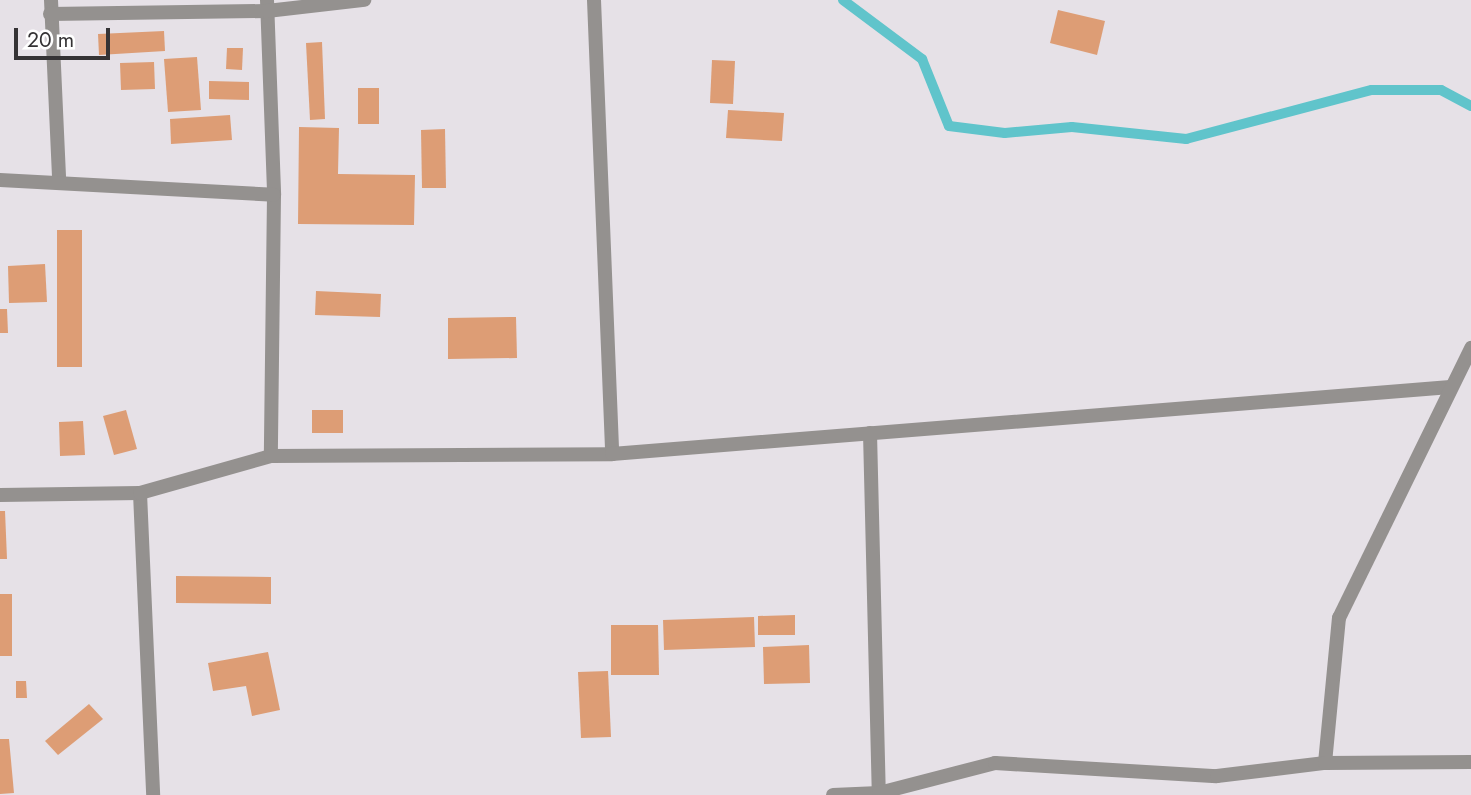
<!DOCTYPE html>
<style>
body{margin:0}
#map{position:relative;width:1471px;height:795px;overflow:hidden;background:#e6e1e7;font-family:Jost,sans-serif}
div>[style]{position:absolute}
.stream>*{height:10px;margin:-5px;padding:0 5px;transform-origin:5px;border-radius:5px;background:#60c4cb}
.building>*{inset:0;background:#dd9d75}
.street>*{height:14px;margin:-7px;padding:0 7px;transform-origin:7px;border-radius:7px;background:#94918f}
span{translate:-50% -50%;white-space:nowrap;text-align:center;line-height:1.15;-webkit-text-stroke:7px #fff;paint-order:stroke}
.scale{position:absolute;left:14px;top:28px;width:96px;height:32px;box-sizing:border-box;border:4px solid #353335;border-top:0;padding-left:9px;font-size:21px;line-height:24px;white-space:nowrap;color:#353335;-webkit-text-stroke:5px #fff;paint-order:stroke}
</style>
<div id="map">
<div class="stream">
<i style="left:843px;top:0;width:99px;rotate:36.8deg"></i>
<i style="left:922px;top:59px;width:72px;rotate:68.1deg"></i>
<i style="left:949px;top:126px;width:56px;rotate:7.1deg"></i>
<i style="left:1005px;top:133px;width:67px;rotate:-5.1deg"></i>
<i style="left:1072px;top:127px;width:115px;rotate:6deg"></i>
<i style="left:1186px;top:139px;width:192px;rotate:-14.8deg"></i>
<i style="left:1372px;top:90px;width:69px"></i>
<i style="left:1441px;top:90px;width:34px;rotate:28deg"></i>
</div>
<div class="building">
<i style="clip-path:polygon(1058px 10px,1105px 21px,1097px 55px,1050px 43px)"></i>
<i style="clip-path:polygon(164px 31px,165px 51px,99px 55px,98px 34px)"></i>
<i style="clip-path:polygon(322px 42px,325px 119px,310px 120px,306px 43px)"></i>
<i style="clip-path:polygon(227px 48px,243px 48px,242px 70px,226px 69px)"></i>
<i style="clip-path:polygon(197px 57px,201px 110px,168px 112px,164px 59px)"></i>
<i style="clip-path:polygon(712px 60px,735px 61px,733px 104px,710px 103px)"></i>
<i style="clip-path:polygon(154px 62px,155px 89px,121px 90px,120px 63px)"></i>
<i style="clip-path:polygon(209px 81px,249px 82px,249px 100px,209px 99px)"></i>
<i style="clip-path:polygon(358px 88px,379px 88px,379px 124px,358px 124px)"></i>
<i style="clip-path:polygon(728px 110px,784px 113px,782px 141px,726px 138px)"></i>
<i style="clip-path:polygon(230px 115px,232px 140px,171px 144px,170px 119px)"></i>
<i style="clip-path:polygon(299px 127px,339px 128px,338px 174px,415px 175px,414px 225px,298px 224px)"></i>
<i style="clip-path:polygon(445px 129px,446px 188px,422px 188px,421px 130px)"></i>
<i style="clip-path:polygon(57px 230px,82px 230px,82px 367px,57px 367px)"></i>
<i style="clip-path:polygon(45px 264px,47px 302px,9px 303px,8px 266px)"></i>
<i style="clip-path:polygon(316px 291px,381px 294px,380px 317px,315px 315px)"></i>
<i style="clip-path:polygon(0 309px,7px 309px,8px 333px,0 333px)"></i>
<i style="clip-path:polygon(516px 317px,517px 358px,448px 359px,448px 318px)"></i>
<i style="clip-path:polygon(126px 410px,137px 449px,114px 455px,103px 416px)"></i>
<i style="clip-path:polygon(312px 410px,343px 410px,343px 433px,312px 433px)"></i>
<i style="clip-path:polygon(83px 421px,85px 455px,60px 456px,59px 422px)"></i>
<i style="clip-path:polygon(0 511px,5px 511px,7px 559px,0 559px)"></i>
<i style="clip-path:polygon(176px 576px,271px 577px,271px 604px,176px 603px)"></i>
<i style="clip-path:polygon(0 594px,12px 594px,12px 656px,0 656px)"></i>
<i style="clip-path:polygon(795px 615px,795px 635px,758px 635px,758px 616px)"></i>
<i style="clip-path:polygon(754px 617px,755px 647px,664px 650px,663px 620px)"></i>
<i style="clip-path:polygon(611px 625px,658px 625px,659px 675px,611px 675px)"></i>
<i style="clip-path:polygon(809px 645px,810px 683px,764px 684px,763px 647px)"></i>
<i style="clip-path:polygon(268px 652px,280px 710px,252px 716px,246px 686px,213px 691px,208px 663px)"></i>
<i style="clip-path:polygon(608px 671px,611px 737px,581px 738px,578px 672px)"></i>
<i style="clip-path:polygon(16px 681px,26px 681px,27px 698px,16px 698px)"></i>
<i style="clip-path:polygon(89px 704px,103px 719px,58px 755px,45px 741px)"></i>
<i style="clip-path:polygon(0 739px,9px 739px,14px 793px,0 794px)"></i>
</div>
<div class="street">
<i style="left:51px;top:0;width:179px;rotate:87.4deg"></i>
<i style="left:267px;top:0;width:195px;rotate:87.9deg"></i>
<i style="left:274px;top:195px;width:261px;rotate:90.7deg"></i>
<i style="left:594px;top:0;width:454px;rotate:87.7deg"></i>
<i style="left:50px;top:14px;width:217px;rotate:-0.8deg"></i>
<i style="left:267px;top:11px;width:98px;rotate:-6.5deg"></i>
<i style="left:0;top:180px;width:274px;rotate:3.1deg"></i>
<i style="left:870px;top:433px;width:362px;rotate:88.6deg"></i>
<i style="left:140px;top:493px;width:302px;rotate:87.5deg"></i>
<i style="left:0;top:495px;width:140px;rotate:-0.8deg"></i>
<i style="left:140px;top:493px;width:136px;rotate:-15.8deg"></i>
<i style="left:271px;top:456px;width:341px;rotate:-0.3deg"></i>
<i style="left:612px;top:454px;width:841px;rotate:-4.57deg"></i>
<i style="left:1325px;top:763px;width:146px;rotate:-84.5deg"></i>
<i style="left:1339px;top:618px;width:301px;rotate:-63.9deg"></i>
<i style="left:833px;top:795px;width:46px;rotate:-2.5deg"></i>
<i style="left:879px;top:793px;width:120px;rotate:-14.5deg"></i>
<i style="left:995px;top:763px;width:222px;rotate:3.4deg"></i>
<i style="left:1217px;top:776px;width:109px;rotate:-6.9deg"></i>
<i style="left:1325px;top:763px;width:146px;rotate:-0.4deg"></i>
</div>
<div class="scale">20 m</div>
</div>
